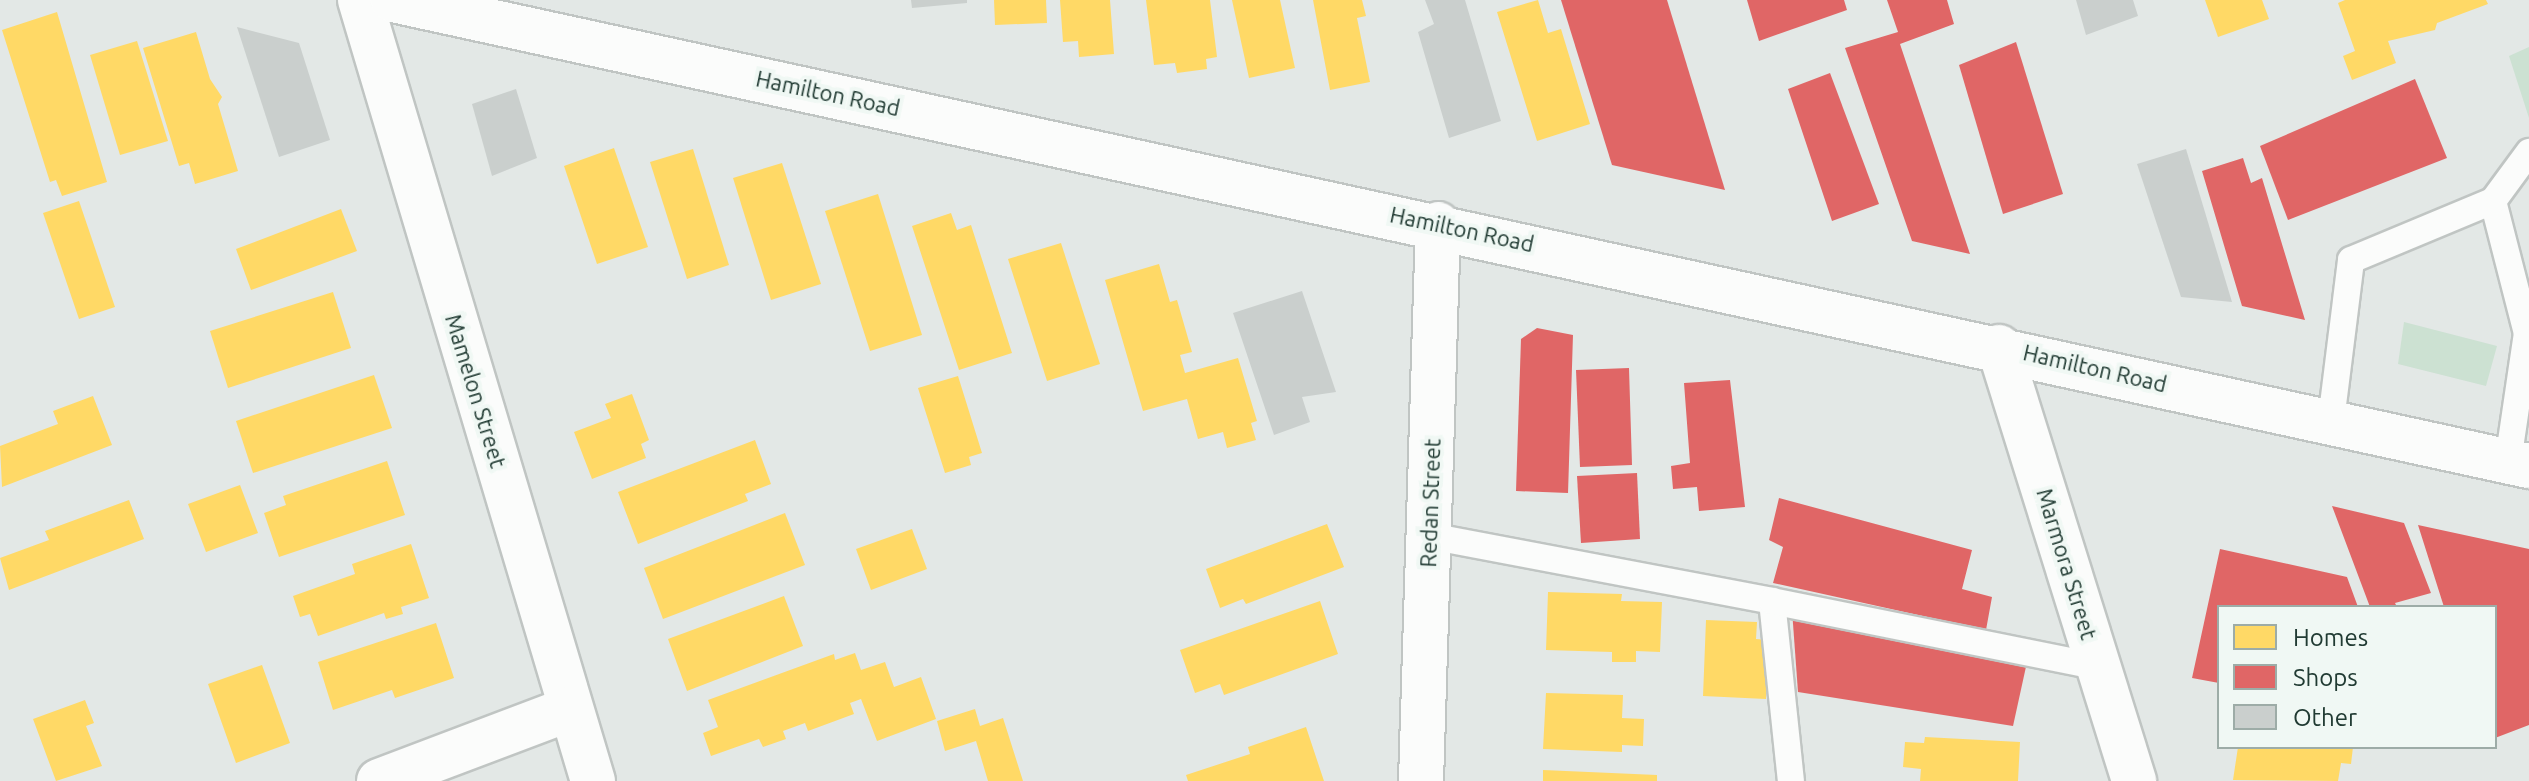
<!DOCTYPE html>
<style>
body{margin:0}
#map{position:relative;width:2529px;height:781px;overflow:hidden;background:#e3e8e6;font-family:Ubuntu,sans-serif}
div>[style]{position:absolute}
.green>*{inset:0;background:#cce1d2}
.homes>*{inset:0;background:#ffd966}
.shops>*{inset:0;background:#e06666}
.building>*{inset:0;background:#cacfcd}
.roads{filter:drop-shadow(2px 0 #c0c5c3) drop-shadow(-2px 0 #c0c5c3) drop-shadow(0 2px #c0c5c3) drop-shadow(0 -2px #c0c5c3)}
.service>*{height:26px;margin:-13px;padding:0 13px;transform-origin:13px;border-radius:13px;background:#fbfcfb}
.minor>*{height:44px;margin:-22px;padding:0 22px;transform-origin:22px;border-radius:22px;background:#fbfcfb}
.secondary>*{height:44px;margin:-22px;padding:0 22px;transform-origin:22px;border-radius:22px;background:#fbfcfb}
span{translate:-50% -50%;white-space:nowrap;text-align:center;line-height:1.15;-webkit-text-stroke:8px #f0f8f4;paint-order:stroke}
.street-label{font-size:22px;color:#213b33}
.legend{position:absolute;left:2217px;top:605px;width:280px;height:144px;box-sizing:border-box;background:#f0f8f4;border:2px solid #9daca7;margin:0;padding:10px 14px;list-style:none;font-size:24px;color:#213b33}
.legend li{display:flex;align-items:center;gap:16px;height:40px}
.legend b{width:40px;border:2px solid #9daca7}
</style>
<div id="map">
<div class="green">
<i style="clip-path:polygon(2529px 47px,2529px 118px,2509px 56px)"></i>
<i style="clip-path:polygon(2404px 322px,2497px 346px,2486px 386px,2398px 364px)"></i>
</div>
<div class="homes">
<i style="clip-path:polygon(994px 0,1046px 0,1047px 23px,995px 25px)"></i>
<i style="clip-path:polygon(1060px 0,1110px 0,1114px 54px,1079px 57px,1078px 41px,1063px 42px)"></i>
<i style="clip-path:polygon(1146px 0,1210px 0,1217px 57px,1206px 59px,1207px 69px,1177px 73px,1175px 63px,1154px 65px)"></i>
<i style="clip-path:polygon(1232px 0,1280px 0,1295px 68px,1249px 78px)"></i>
<i style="clip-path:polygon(1313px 0,1362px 0,1366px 16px,1357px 18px,1370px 82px,1330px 90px)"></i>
<i style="clip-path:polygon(1538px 0,1548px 33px,1561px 29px,1590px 124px,1537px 141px,1497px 12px)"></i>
<i style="clip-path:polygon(2205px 0,2262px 0,2269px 19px,2218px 37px)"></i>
<i style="clip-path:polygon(2345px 0,2486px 0,2488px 4px,2437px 23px,2435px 30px,2388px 41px,2396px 63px,2352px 80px,2343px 56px,2355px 51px,2338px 3px)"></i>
<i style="clip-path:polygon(57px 12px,107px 182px,62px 196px,56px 180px,50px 182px,2px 30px)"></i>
<i style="clip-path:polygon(196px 32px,210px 79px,222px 97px,218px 104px,238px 171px,195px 184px,189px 163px,179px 166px,143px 48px)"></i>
<i style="clip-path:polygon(137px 41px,168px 141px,120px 155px,90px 55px)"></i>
<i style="clip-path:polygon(614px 148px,648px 247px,597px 264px,564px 166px)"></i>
<i style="clip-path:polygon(693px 149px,729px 265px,687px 279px,650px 162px)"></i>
<i style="clip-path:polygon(782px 163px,821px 284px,771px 300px,733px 178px)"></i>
<i style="clip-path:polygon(878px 194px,922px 335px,870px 351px,825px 211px)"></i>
<i style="clip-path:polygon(79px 201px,115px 307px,79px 319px,43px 213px)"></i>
<i style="clip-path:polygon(341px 209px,357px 251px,251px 290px,236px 249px)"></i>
<i style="clip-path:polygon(951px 213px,957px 230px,971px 225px,1012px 353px,959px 370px,912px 226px)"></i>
<i style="clip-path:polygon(1061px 243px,1100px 364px,1047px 381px,1008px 259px)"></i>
<i style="clip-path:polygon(1159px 264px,1170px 302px,1177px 300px,1192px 352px,1180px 355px,1185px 373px,1238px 358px,1257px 421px,1251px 423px,1256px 440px,1227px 448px,1223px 432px,1198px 439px,1187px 399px,1143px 411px,1105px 280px)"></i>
<i style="clip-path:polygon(333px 292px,351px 348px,228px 388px,210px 331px)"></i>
<i style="clip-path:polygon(374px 375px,392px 428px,253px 473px,236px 421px)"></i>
<i style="clip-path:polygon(958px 376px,982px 453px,969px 457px,971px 465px,945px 473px,918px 388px)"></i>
<i style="clip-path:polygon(632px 394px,649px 440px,641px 444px,646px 458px,592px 479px,574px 432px,611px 418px,605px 404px)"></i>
<i style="clip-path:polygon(93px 396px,112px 445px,2px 487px,0 446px,58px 424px,53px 411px)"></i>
<i style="clip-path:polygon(755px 440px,771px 484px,745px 494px,748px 501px,638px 544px,618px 492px)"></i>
<i style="clip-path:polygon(387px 461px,405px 515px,279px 557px,264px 513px,286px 505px,283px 496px)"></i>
<i style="clip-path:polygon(240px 485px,258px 533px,206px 552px,188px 504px)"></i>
<i style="clip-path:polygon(129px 500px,144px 539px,9px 590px,0 558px,49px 540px,45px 531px)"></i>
<i style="clip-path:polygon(785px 513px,805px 565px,663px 619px,644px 568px)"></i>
<i style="clip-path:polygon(1327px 524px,1344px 567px,1246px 604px,1243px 599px,1220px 608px,1206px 569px)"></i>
<i style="clip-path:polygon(912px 529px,927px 569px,871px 590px,856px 549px)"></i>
<i style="clip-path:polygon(411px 544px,429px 598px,401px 607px,403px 614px,386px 619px,384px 613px,318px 636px,310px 614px,300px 617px,293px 596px,355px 574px,352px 564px)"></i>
<i style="clip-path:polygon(1548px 592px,1622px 594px,1621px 601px,1662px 602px,1660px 652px,1636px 651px,1636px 662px,1612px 662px,1612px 652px,1546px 650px)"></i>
<i style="clip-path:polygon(784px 596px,803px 646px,687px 691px,668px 639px)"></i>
<i style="clip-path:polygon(1320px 601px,1338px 654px,1224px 695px,1220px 684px,1195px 693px,1180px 650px)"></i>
<i style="clip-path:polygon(1706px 620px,1757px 622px,1756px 639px,1768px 640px,1766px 699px,1703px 696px)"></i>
<i style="clip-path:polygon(436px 623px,454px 678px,395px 698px,392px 690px,333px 710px,318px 662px)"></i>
<i style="clip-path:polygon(855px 653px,861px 670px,885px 662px,894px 687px,921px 677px,936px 719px,877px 741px,861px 699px,850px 703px,854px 714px,808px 731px,805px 723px,783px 731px,786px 739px,763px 747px,759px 739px,711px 756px,703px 733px,718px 727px,708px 700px,834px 654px,835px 660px)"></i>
<i style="clip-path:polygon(262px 665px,290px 743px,236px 763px,208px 684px)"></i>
<i style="clip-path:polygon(1546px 693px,1623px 695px,1622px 718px,1644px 719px,1643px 746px,1622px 745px,1622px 752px,1543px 749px)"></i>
<i style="clip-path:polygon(85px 700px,94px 723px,86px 726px,102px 766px,56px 781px,33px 719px)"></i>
<i style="clip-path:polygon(975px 709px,980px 726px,1003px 718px,1023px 781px,988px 781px,976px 741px,945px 751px,937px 721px)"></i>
<i style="clip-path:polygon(1306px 727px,1324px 781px,1188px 781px,1186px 775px,1250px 754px,1248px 747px)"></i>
<i style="clip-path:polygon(1925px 737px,2020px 742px,2018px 781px,1920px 781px,1921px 769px,1903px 767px,1905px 742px,1924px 743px)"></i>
<i style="clip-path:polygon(2238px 747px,2353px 747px,2351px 764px,2341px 763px,2338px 781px,2233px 780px)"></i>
<i style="clip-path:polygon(1543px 770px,1657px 775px,1657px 781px,1543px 781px)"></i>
</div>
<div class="shops">
<i style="clip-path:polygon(1561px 0,1667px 0,1725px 190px,1612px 165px)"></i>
<i style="clip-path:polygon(1747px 0,1844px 0,1847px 10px,1759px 41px)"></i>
<i style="clip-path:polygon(1887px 0,1947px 0,1954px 24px,1900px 44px,1970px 254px,1912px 241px,1845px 48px,1898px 32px)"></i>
<i style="clip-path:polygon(2016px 42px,2063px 194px,2003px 214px,1959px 65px)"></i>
<i style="clip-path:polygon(1830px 73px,1879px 204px,1832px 221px,1788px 89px)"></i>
<i style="clip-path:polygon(2415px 79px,2447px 158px,2288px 220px,2260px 146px)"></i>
<i style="clip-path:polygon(2243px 158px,2251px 183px,2262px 178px,2305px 320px,2242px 306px,2202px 171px)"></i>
<i style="clip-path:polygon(1537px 328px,1573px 335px,1568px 493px,1516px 491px,1521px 339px)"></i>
<i style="clip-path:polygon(1629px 368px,1632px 465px,1580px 467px,1576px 370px)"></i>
<i style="clip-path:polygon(1730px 380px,1745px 507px,1699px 511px,1697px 487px,1673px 489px,1671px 466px,1690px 463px,1684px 383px)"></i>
<i style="clip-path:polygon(1637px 473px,1640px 539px,1581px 543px,1577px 476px)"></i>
<i style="clip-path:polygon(1779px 498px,1972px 550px,1962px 589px,1992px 597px,1986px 630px,1773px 583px,1783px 547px,1769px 540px)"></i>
<i style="clip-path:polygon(2332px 506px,2404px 523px,2431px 593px,2395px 603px,2397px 607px,2370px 607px)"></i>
<i style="clip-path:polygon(2418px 525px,2529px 549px,2529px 725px,2495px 738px,2495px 607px,2444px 607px)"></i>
<i style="clip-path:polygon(2220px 549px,2347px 577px,2358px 607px,2219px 607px,2219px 683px,2192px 678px)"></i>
<i style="clip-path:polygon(1792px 610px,2027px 662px,2013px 726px,1798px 692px)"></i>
</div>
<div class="building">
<i style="clip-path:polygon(911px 0,967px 0,967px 3px,912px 8px)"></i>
<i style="clip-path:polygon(1425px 0,1465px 0,1501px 121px,1449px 138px,1418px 32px,1434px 24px)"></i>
<i style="clip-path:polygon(2076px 0,2133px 0,2138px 16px,2086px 35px)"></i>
<i style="clip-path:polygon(237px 27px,299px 43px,330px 140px,279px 157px)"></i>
<i style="clip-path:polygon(516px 89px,537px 158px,492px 176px,472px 104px)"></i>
<i style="clip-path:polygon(2186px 149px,2232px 302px,2181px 297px,2137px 164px)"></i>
<i style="clip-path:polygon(1302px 291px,1336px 392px,1302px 397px,1310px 422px,1274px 435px,1233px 313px)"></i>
</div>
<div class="roads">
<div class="service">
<i style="left:2493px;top:201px;width:136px;rotate:75.6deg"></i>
<i style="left:2527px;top:333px;width:129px;rotate:98.4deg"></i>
<i style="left:2331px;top:421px;width:162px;rotate:-82.9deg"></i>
<i style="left:2351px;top:260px;width:154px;rotate:-22.6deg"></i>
<i style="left:2493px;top:201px;width:61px;rotate:-53.7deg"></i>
<i style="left:1429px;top:536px;width:349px;rotate:10.7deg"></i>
<i style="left:1772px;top:601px;width:181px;rotate:84deg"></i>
<i style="left:1772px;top:601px;width:334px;rotate:11.4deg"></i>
</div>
<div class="minor">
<i style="left:360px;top:0;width:815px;rotate:73.39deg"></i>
<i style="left:1999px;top:347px;width:455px;rotate:72.7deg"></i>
<i style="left:379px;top:781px;width:204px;rotate:-20.7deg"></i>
<i style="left:1421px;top:781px;width:557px;rotate:-88.25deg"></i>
</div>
<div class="secondary">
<i style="left:393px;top:0;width:2186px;rotate:12.31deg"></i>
</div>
</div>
<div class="street-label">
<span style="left:828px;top:93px;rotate:12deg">Hamilton Road</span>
<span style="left:1462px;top:229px;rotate:12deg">Hamilton Road</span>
<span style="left:2095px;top:368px;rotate:13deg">Hamilton Road</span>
<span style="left:476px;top:391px;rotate:73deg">Mamelon Street</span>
<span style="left:1430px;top:503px;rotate:-88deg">Redan Street</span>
<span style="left:2067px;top:564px;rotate:73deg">Marmora Street</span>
</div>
<ul class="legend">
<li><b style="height:22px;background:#ffd966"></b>Homes</li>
<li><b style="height:22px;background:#e06666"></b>Shops</li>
<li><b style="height:22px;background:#cacfcd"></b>Other</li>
</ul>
</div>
